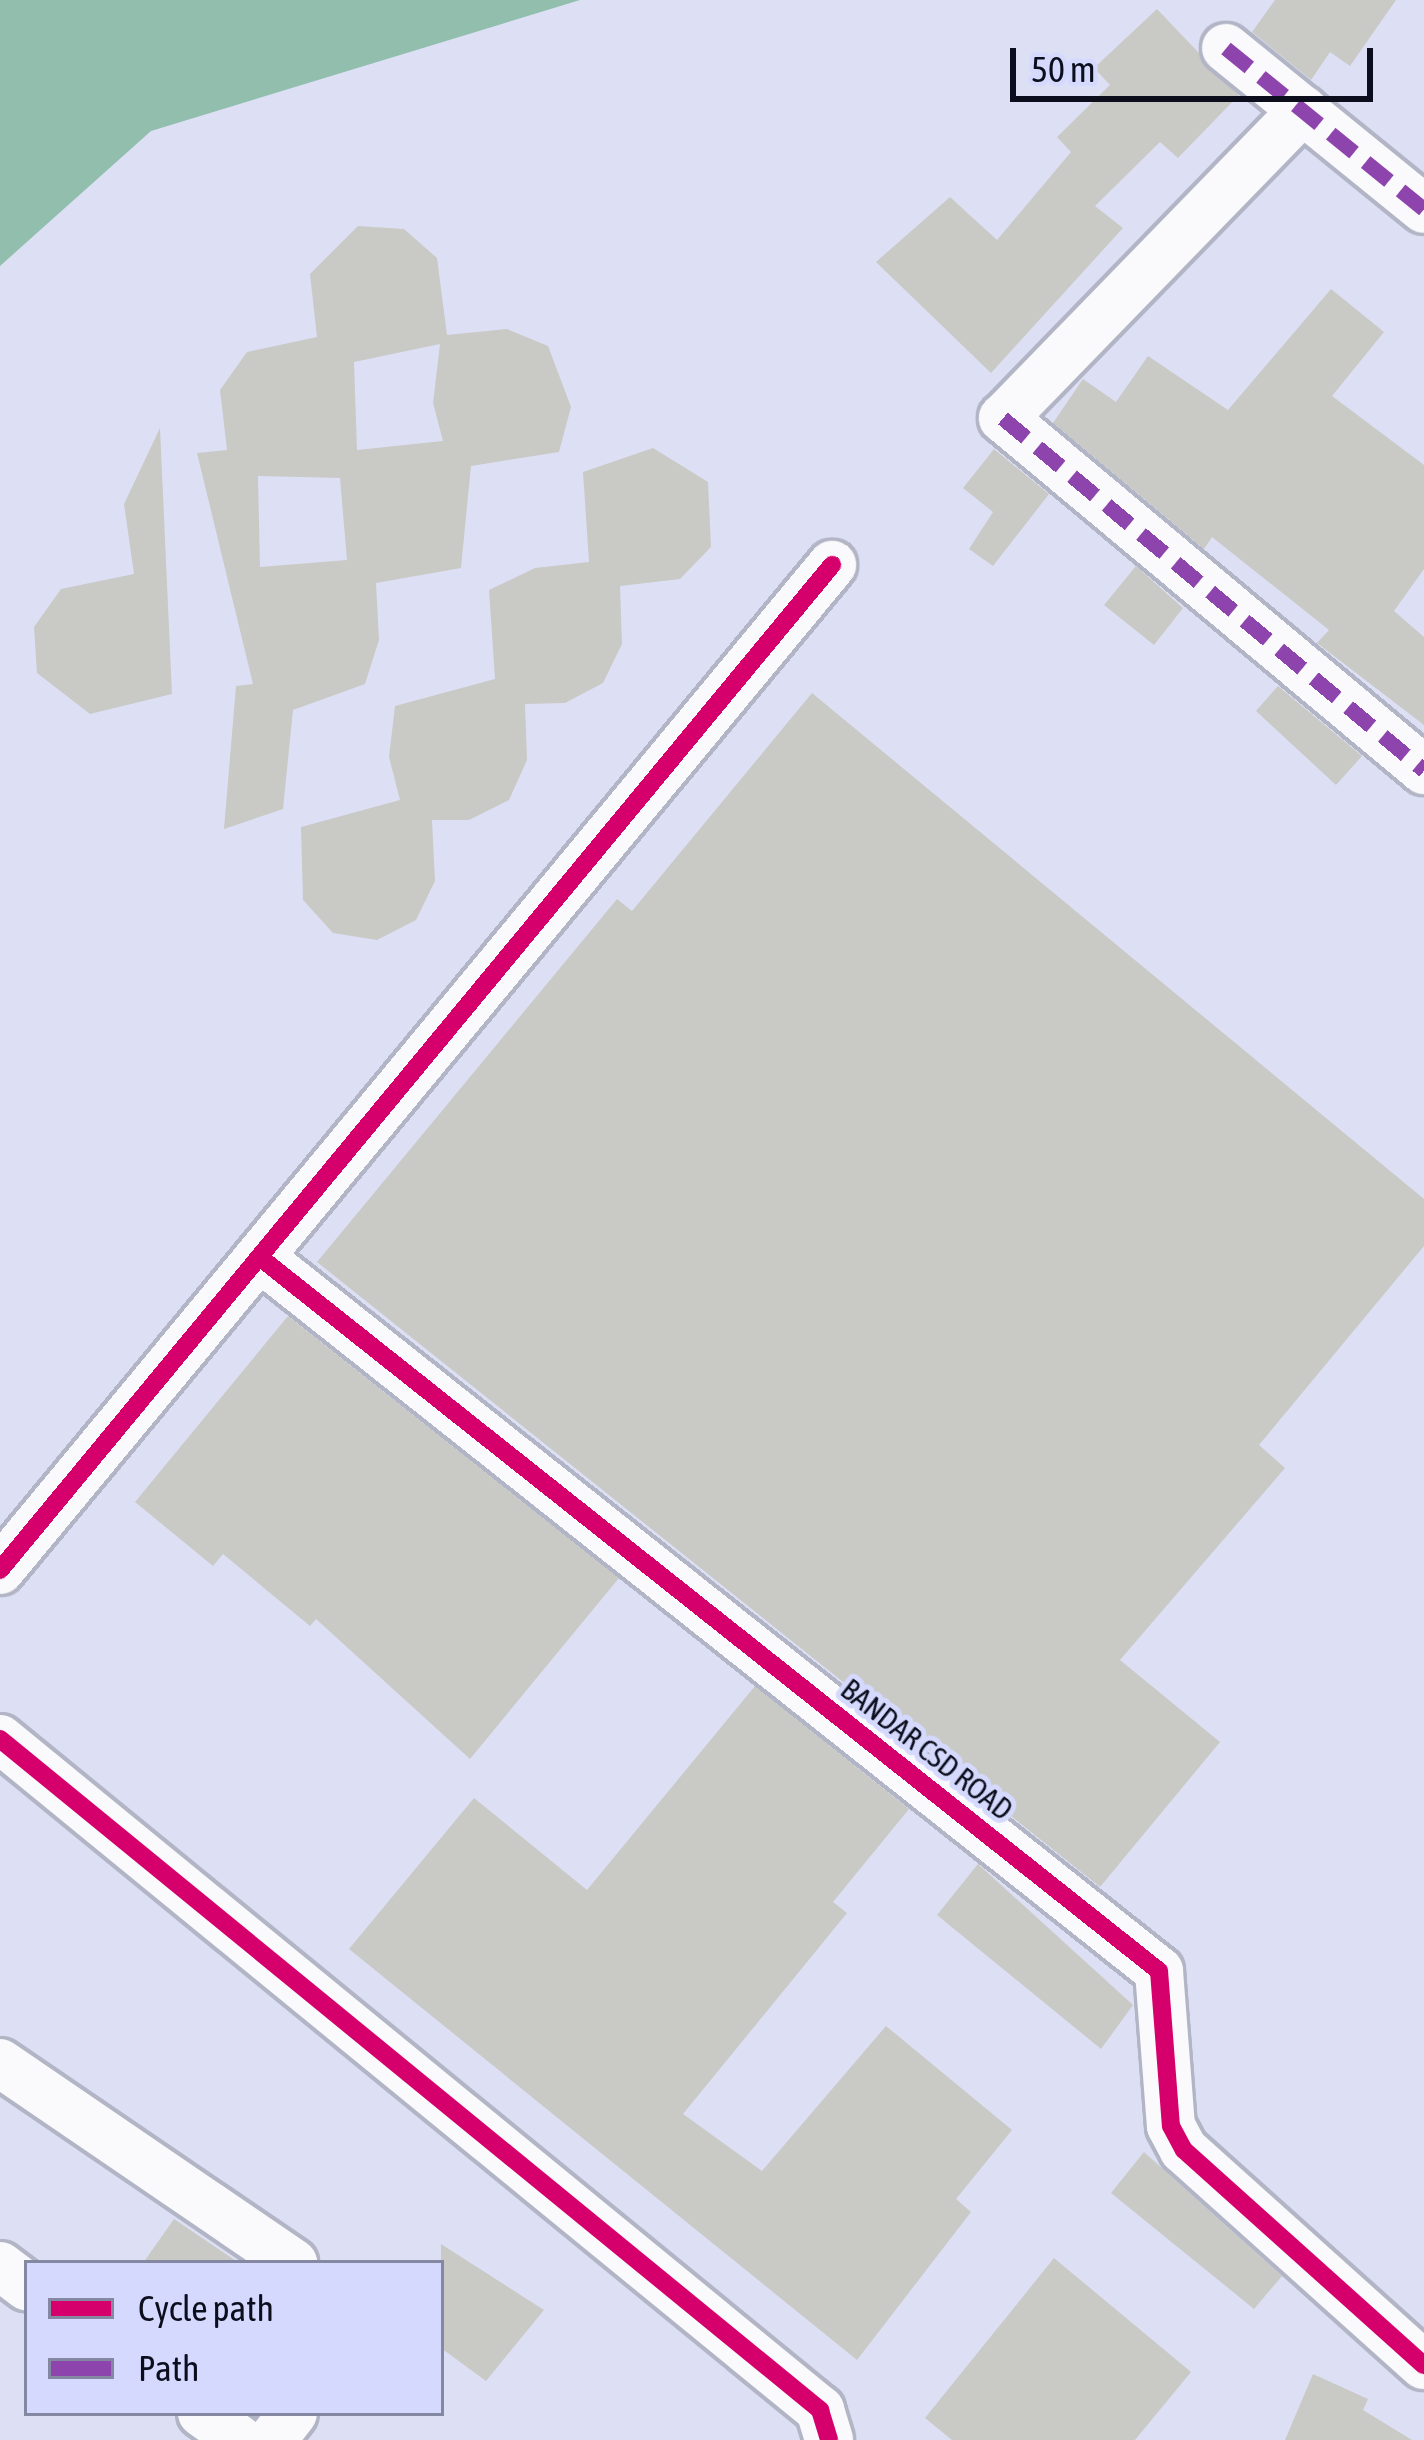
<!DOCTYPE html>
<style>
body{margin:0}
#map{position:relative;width:1424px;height:2440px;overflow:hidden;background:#dde0f4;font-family:"Asap Condensed",sans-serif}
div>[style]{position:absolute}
.water>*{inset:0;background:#91bead}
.building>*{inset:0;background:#c9c9c6}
.roads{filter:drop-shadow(3px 0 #b2b5c5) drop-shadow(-3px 0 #b2b5c5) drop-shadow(0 3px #b2b5c5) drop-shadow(0 -3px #b2b5c5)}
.street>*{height:48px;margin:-24px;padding:0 24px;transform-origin:24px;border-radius:24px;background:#fafafd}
.quiet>*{height:15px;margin-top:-7.5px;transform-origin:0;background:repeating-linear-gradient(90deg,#8e44ad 0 30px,transparent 0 45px)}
.cycleway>*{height:18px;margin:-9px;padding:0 9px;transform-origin:9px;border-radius:9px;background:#d6006c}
span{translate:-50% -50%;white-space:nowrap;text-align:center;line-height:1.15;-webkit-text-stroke:10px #d4d9fd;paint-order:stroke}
.street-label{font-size:30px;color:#0d0e1d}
.legend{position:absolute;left:24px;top:2260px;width:420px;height:156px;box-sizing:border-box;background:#d4d9fd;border:3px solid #8488a3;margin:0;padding:15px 21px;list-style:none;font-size:36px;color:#0d0e1d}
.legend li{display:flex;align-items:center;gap:24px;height:60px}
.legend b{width:60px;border:3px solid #8488a3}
.scale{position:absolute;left:1010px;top:48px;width:363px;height:54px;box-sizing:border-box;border:6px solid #0d0e1d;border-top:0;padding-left:15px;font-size:36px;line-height:42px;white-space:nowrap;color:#0d0e1d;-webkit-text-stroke:9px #d4d9fd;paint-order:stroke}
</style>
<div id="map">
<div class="water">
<i style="clip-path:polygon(0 0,580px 0,151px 131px,0 266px)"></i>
</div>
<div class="building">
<i style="clip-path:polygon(1275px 0,1396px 0,1350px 66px,1330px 52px,1311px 80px,1252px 32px)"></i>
<i style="clip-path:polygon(1157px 9px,1239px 95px,1178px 158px,1160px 142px,1095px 206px,1123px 228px,991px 373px,876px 262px,950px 197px,997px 240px,1071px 152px,1057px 137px,1110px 85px,1094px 68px)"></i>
<i style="clip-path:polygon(evenodd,358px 226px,404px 229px,437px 258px,447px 335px,507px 329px,548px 346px,571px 407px,559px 452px,471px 466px,461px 568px,376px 583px,379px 640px,365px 684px,293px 710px,283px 809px,224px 829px,236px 686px,253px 684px,197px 453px,227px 450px,220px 390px,247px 352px,317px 337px,310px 274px,358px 226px,440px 344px,433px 403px,443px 441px,357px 450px,354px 362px,440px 344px,358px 226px,258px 476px,340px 478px,347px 560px,260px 567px,258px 476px)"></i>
<i style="clip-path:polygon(1331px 289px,1384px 332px,1332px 396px,1424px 465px,1424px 569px,1394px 611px,1424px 637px,1424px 725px,1317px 643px,1329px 630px,1212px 537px,1204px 549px,1053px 423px,1083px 379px,1116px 402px,1148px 356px,1228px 410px)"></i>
<i style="clip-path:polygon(160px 428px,172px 694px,90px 714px,37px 673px,34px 627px,61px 589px,134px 574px,124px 504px)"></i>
<i style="clip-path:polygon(653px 448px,708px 482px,711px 547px,680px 579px,620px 586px,622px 644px,603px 683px,565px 703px,525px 704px,527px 760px,509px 800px,469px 820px,432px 820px,435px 881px,416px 920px,377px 940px,333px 933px,303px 900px,301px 827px,400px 800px,389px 757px,395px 706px,495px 679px,489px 590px,535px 568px,589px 562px,583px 472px)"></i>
<i style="clip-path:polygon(994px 449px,1049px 494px,993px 566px,969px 549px,993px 512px,963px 488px)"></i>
<i style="clip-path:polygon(1136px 566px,1183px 608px,1154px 645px,1104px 605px)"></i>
<i style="clip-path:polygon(1278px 686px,1362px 756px,1336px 785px,1256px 711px)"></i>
<i style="clip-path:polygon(812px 693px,1424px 1199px,1424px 1246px,1259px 1445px,1285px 1468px,1120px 1660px,1220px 1742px,1100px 1887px,317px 1262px,617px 899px,632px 911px)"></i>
<i style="clip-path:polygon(288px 1316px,619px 1578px,470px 1759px,316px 1619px,310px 1626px,223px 1554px,213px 1566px,135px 1502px)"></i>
<i style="clip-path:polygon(755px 1686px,909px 1809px,833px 1902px,847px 1913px,683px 2114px,762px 2171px,886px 2026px,1012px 2130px,956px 2199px,971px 2212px,857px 2360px,349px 1949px,474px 1798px,587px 1890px)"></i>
<i style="clip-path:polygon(978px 1864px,1133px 2005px,1101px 2049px,937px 1915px)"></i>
<i style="clip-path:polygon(1144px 2152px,1282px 2276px,1254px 2309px,1111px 2193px)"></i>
<i style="clip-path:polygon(174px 2219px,239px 2263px,143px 2263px)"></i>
<i style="clip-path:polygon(441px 2244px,544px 2310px,486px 2381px,441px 2348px)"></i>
<i style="clip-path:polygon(1054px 2258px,1191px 2372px,1135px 2440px,952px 2440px,925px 2418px)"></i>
<i style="clip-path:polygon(1313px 2374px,1368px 2399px,1363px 2410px,1412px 2440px,1285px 2440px)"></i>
</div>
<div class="roads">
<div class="street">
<i style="left:1226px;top:48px;width:255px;rotate:39.1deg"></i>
<i style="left:1303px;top:110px;width:430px;rotate:134.2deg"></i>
<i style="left:1003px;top:418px;width:549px;rotate:39.9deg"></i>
<i style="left:262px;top:1259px;width:1145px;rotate:38.44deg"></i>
<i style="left:1159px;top:1971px;width:155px;rotate:85.6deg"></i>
<i style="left:1171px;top:2126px;width:27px;rotate:62deg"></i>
<i style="left:1184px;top:2150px;width:322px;rotate:41.9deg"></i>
<i style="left:0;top:1570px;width:1305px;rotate:-50.38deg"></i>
<i style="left:0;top:1739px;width:1060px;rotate:39.29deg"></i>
<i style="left:820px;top:2410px;width:31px;rotate:73deg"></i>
<i style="left:0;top:2063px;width:355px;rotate:34.3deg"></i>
<i style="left:0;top:2266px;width:34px;rotate:37deg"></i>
<i style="left:202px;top:2413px;width:47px;rotate:35.4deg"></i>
<i style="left:272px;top:2440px;width:34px;rotate:-52deg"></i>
</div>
</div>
<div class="quiet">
<i style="left:1226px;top:48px;width:255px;rotate:39.1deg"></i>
<i style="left:1003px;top:418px;width:549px;rotate:39.9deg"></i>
</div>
<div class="cycleway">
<i style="left:262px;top:1259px;width:1145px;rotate:38.44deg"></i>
<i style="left:1159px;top:1971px;width:155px;rotate:85.6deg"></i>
<i style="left:1171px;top:2126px;width:27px;rotate:62deg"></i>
<i style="left:1184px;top:2150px;width:322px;rotate:41.9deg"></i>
<i style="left:0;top:1570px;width:1305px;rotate:-50.38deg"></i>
<i style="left:0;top:1739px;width:1060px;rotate:39.29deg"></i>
<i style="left:820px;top:2410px;width:31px;rotate:73deg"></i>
</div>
<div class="street-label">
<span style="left:927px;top:1749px;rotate:38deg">BANDAR CSD ROAD</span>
</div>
<ul class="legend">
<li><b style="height:15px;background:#d6006c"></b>Cycle path</li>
<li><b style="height:15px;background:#8e44ad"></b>Path</li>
</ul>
<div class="scale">50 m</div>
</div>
